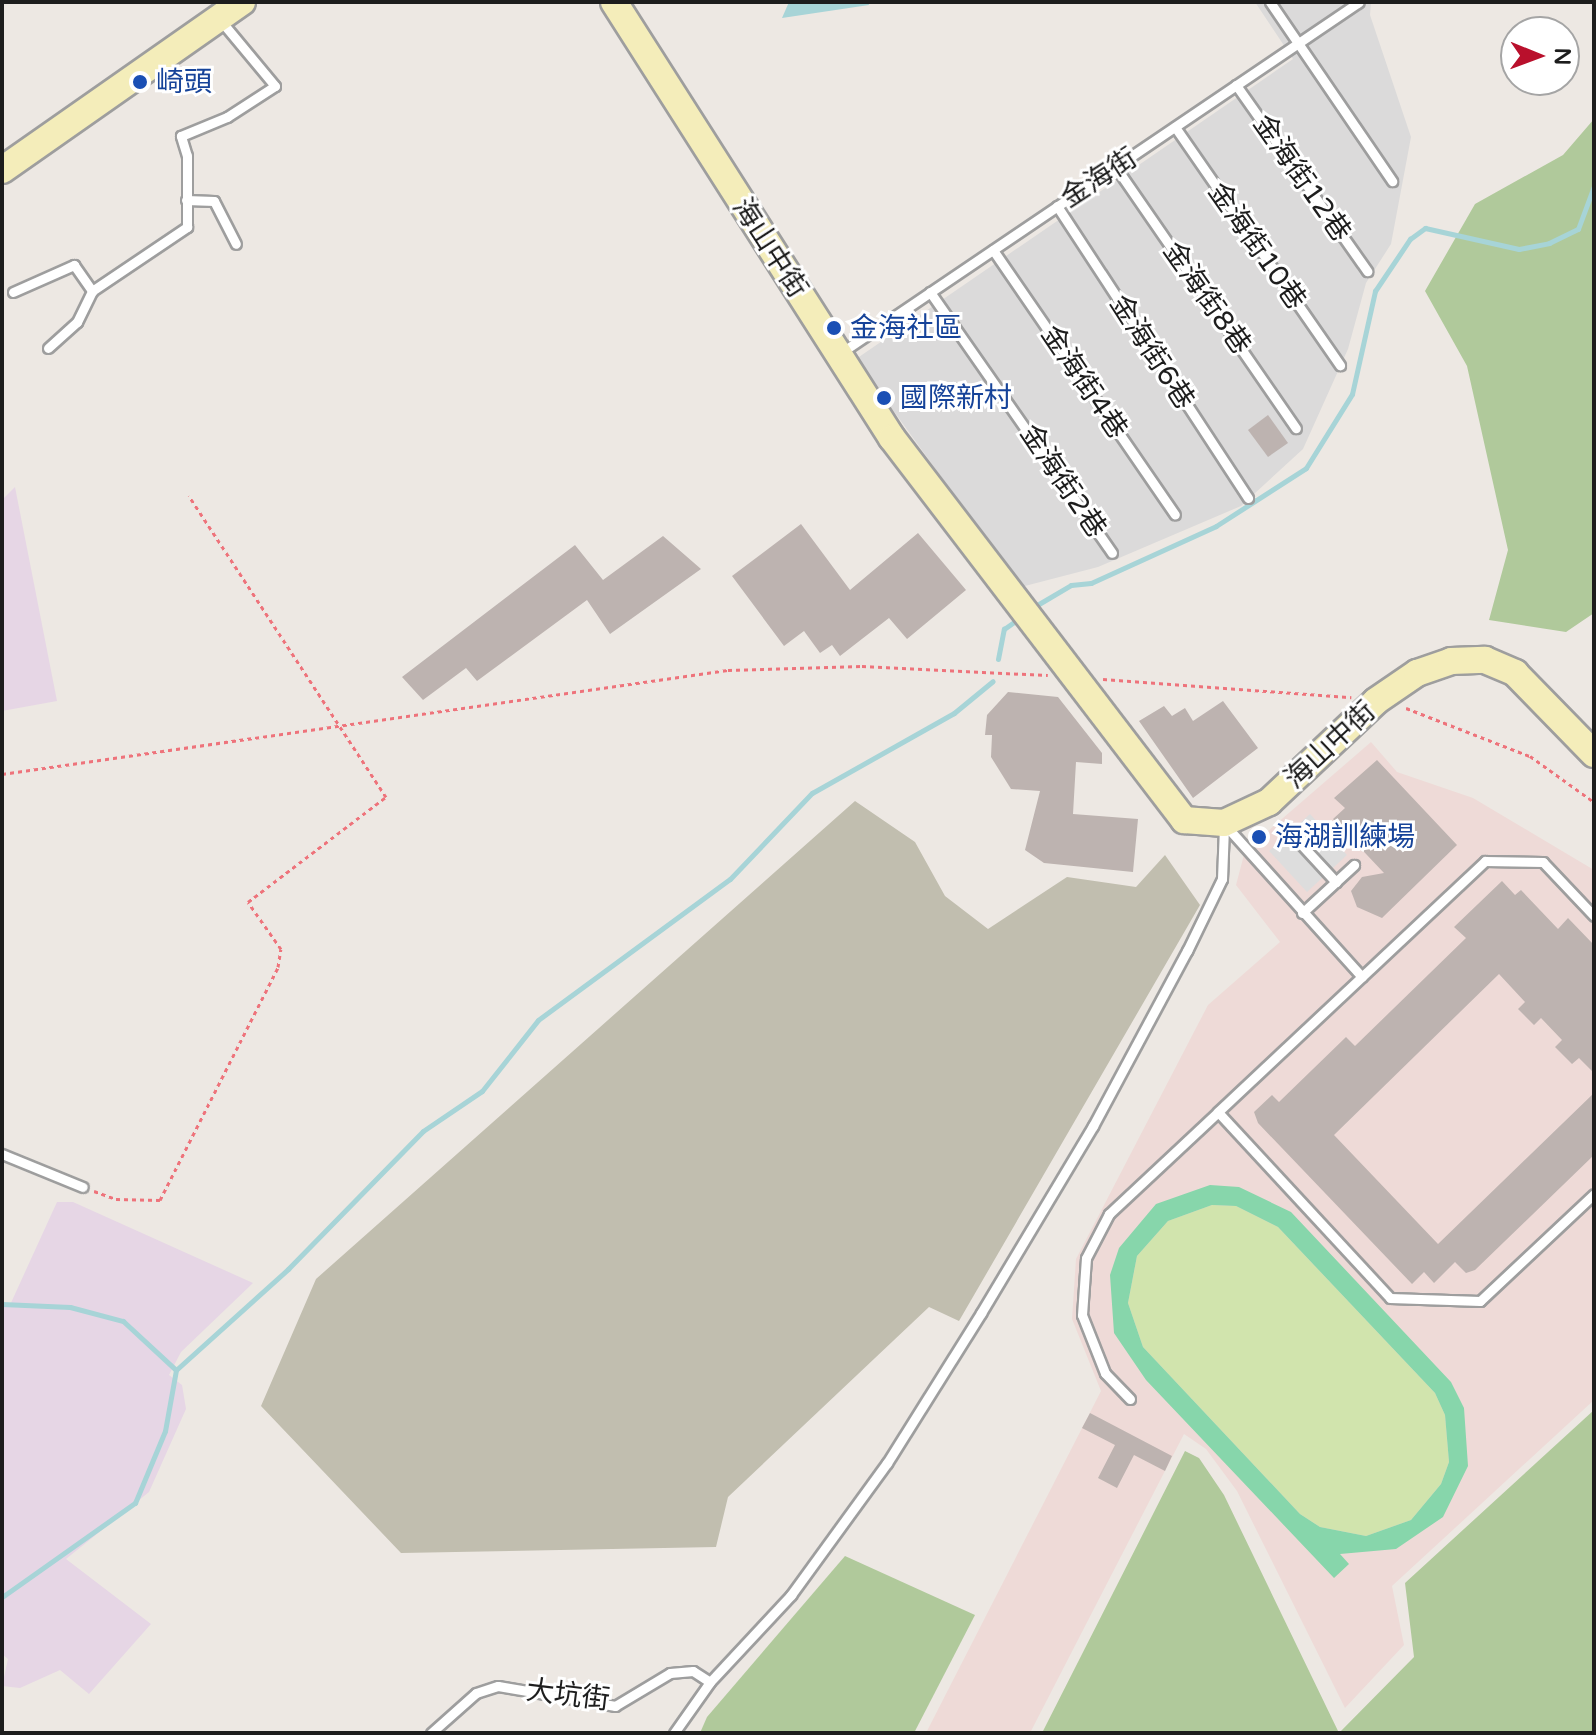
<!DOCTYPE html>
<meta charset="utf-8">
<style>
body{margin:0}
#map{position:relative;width:1596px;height:1735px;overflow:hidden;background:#ede8e3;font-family:"Varela Round","Noto Sans TC",sans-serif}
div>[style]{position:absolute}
.residential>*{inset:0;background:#dbdada}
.industrial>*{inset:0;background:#e6d6e5}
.military>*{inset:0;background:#eedad7}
.construction>*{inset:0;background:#c1beaf}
.grass>*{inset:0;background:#d1e4ad}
.forest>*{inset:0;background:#b0c99b}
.pitch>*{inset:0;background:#87d6ab}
.parking>*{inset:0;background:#ddd}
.water>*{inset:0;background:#a7d4d7}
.stream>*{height:5px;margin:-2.5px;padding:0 2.5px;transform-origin:2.5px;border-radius:2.5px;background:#a7d4d7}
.building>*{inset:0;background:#bdb3b0}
.path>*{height:3px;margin-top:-1.5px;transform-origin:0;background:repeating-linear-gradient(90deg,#ee737b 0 4px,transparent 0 8px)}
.roads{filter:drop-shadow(2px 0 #9e9e9e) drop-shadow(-2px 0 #9e9e9e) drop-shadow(0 2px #9e9e9e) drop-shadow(0 -2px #9e9e9e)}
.lane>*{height:9px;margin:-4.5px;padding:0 4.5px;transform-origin:4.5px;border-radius:4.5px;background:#fff}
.secondary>*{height:26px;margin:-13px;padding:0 13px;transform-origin:13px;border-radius:13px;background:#f4edba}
.dots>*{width:22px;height:22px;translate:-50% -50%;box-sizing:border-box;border:4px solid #fff;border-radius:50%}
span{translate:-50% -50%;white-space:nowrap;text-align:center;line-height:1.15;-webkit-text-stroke:6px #fff;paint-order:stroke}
.transit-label{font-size:28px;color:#164399}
.left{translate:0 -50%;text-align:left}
.street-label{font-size:28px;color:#1d1d1d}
.frame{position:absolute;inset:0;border:4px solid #1d1d1d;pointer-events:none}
.north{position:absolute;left:1500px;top:16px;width:80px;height:80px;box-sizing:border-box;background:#fff;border:2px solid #a5a5a5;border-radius:50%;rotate:91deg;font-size:22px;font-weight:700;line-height:32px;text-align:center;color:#1d1d1d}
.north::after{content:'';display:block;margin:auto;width:28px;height:36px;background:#b9102c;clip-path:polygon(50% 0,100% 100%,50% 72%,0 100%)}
</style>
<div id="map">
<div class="residential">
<i style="clip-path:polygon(1255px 2px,1371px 2px,1370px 15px,1411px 137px,1391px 244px,1366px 283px,1348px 349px,1303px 449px,1241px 506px,1098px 567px,1021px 587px,856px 359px,1293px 59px)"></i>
</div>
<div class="industrial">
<i style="clip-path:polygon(15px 487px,57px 701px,2px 711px,2px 500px)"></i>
<i style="clip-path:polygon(57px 1202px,73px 1202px,253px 1283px,181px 1352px,169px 1375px,182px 1385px,186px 1409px,149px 1492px,66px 1559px,151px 1624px,89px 1694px,60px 1670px,20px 1688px,2px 1686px,8px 1659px,2px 1654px,2px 1304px,10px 1305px)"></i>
</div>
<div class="military">
<i style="clip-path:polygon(1371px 742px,1397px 772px,1473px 798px,1594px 870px,1594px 1400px,1392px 1586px,1404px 1645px,1345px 1708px,1237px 1491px,1206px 1449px,1184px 1434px,1030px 1733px,926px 1733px,1101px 1391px,1072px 1319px,1076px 1259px,1208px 1005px,1280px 942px,1236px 885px,1245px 851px)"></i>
</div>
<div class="construction">
<i style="clip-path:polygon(855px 801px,915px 842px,945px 896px,988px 929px,1067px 877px,1136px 887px,1165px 855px,1200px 905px,959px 1321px,929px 1307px,728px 1497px,716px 1547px,401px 1553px,261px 1406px,316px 1279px)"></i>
</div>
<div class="grass">
<i style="clip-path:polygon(1212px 1205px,1236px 1206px,1278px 1227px,1435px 1393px,1445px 1415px,1449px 1462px,1441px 1484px,1411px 1520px,1366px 1536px,1320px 1527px,1300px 1514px,1143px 1347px,1128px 1303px,1137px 1256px,1168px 1221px)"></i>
</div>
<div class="forest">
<i style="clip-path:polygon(1594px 119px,1594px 613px,1566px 632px,1489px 620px,1508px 550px,1467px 366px,1425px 291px,1475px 204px,1563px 155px)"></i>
<i style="clip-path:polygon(1594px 1410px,1594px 1733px,1042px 1733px,1185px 1451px,1199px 1458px,1224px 1495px,1339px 1733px,1414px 1657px,1405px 1583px)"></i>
<i style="clip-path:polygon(845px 1556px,975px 1615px,914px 1733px,700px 1733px,707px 1717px)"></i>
</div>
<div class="pitch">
<i style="clip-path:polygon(evenodd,1210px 1185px,1239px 1187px,1291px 1212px,1451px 1382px,1464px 1408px,1468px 1466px,1443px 1517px,1396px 1549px,1340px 1554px,1349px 1564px,1334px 1578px,1146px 1380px,1114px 1333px,1110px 1275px,1119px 1248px,1156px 1204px,1210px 1185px,1212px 1205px,1236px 1206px,1278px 1227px,1435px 1393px,1445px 1415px,1449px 1462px,1441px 1484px,1411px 1520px,1366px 1536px,1320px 1527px,1300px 1514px,1143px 1347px,1128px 1303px,1137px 1256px,1168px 1221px,1212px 1205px)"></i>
</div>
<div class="parking">
<i style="clip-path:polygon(1310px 814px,1347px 855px,1307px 892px,1269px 851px)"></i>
</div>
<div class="water">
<i style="clip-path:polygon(789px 2px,868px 2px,869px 5px,782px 18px)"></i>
</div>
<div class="stream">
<i style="left:1032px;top:608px;width:45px;rotate:-30.5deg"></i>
<i style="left:1071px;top:585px;width:20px;rotate:-6deg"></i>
<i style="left:1091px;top:583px;width:137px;rotate:-24.5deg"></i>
<i style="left:1216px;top:526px;width:107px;rotate:-32.8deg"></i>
<i style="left:1306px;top:468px;width:87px;rotate:-58.1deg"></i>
<i style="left:1352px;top:394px;width:106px;rotate:-77.4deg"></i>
<i style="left:1375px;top:291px;width:63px;rotate:-56.1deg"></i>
<i style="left:1410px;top:239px;width:19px;rotate:-36deg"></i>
<i style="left:1425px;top:228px;width:96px;rotate:12.6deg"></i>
<i style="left:1519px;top:249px;width:31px;rotate:-11deg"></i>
<i style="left:1549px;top:243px;width:32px;rotate:-26deg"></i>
<i style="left:1578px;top:229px;width:46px;rotate:-69.6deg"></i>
<i style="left:998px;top:659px;width:31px;rotate:-79deg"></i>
<i style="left:1004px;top:629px;width:21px;rotate:-35deg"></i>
<i style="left:2px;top:1304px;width:68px;rotate:2.5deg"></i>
<i style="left:70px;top:1307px;width:55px;rotate:14.8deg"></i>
<i style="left:123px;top:1321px;width:72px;rotate:42.8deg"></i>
<i style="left:176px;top:1370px;width:151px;rotate:-42deg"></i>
<i style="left:288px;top:1269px;width:193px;rotate:-45.6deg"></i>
<i style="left:423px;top:1131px;width:71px;rotate:-34.1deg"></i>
<i style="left:482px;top:1091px;width:90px;rotate:-51.7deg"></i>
<i style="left:538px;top:1020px;width:238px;rotate:-36.3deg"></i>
<i style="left:730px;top:879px;width:119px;rotate:-46.4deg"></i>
<i style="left:812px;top:793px;width:163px;rotate:-29.4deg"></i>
<i style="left:954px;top:713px;width:50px;rotate:-39.4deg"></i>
<i style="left:2px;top:1597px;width:163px;rotate:-35.3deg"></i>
<i style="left:135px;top:1503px;width:78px;rotate:-67.4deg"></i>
<i style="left:165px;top:1431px;width:62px;rotate:-79.8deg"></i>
</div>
<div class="building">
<i style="clip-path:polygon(1268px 415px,1288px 443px,1268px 457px,1248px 430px)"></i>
<i style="clip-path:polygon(801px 524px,850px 590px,918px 533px,966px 590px,907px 639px,889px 618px,840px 656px,832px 645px,820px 653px,804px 631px,784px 646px,732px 576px)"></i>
<i style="clip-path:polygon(663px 536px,701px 569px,610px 634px,587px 600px,477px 681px,466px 668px,423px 700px,402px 677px,575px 545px,603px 580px)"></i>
<i style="clip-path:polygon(1008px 692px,1058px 697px,1102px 753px,1102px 764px,1076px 762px,1073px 814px,1138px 819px,1133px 872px,1044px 863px,1025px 850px,1040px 791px,1011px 789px,991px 757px,992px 735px,985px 735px,987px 715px)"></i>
<i style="clip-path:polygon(1223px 701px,1258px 748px,1193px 798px,1139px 721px,1164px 706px,1172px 716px,1185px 708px,1193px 721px)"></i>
<i style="clip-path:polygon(1377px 760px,1457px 845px,1382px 918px,1357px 907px,1351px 891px,1362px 877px,1384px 873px,1333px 819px,1345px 808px,1334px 798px)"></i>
<i style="clip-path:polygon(1502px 881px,1515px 895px,1521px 890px,1558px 929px,1568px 918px,1594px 945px,1594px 1073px,1579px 1058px,1572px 1064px,1555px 1047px,1562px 1040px,1541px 1018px,1534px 1025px,1518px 1009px,1525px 1002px,1499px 974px,1334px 1135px,1438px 1244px,1594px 1093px,1594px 1155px,1475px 1270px,1466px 1273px,1455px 1262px,1434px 1283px,1424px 1272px,1412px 1284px,1258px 1123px,1254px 1112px,1272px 1095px,1279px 1102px,1346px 1037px,1355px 1046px,1466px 938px,1454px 927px)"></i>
<i style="clip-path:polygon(1090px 1413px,1172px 1456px,1165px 1471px,1134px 1455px,1117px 1488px,1098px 1478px,1115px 1445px,1082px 1428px)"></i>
</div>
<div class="path">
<i style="left:1103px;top:679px;width:249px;rotate:4.2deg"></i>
<i style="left:1406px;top:708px;width:133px;rotate:21.2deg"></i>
<i style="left:1530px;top:756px;width:79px;rotate:35.7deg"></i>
<i style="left:2px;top:774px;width:733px;rotate:-8.15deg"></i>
<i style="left:728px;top:670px;width:134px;rotate:-1.7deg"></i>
<i style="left:862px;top:666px;width:186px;rotate:2.8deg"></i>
<i style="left:94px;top:1191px;width:23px;rotate:20deg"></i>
<i style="left:116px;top:1199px;width:44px;rotate:1.3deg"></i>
<i style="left:160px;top:1200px;width:261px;rotate:-63.1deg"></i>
<i style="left:278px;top:967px;width:18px;rotate:-81deg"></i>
<i style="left:281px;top:949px;width:57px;rotate:-125.1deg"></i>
<i style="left:248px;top:902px;width:173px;rotate:-37.3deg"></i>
<i style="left:386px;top:797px;width:360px;rotate:-123.2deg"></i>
</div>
<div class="roads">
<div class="lane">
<i style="left:1270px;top:2px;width:217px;rotate:55.7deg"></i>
<i style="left:1236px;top:85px;width:228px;rotate:54.8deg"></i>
<i style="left:1175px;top:127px;width:290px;rotate:55.3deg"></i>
<i style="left:1117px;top:169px;width:315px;rotate:55.4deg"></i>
<i style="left:186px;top:200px;width:28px;rotate:2deg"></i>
<i style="left:214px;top:201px;width:48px;rotate:62.9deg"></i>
<i style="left:1057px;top:206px;width:349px;rotate:56.8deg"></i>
<i style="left:993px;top:250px;width:321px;rotate:55.5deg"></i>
<i style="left:13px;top:292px;width:67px;rotate:-23.9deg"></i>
<i style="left:74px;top:265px;width:32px;rotate:55deg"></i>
<i style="left:930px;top:292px;width:318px;rotate:55.1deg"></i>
<i style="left:48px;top:348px;width:39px;rotate:-42deg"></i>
<i style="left:77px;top:322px;width:34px;rotate:-64deg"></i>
<i style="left:92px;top:291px;width:115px;rotate:-34deg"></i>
<i style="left:187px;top:227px;width:71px;rotate:-90deg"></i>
<i style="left:187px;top:156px;width:21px;rotate:-107deg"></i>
<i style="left:181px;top:136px;width:50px;rotate:-22.4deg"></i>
<i style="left:227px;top:117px;width:57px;rotate:-32.9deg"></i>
<i style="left:275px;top:86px;width:85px;rotate:-129.7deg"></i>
<i style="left:842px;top:352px;width:624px;rotate:-34.1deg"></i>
<i style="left:1226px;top:826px;width:203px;rotate:48deg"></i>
<i style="left:1298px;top:841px;width:56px;rotate:47.2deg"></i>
<i style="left:1302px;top:913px;width:71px;rotate:-42.7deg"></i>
<i style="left:1594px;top:916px;width:74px;rotate:-133.4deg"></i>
<i style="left:1543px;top:862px;width:58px;rotate:-179deg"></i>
<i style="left:1485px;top:861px;width:366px;rotate:136.8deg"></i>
<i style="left:1218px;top:1112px;width:253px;rotate:47.2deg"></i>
<i style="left:1390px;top:1298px;width:90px;rotate:1.9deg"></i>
<i style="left:1480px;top:1301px;width:156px;rotate:-43.2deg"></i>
<i style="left:2px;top:1154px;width:87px;rotate:22.2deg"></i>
<i style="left:1130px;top:1399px;width:36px;rotate:-134deg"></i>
<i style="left:1105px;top:1373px;width:62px;rotate:-111.6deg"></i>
<i style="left:1082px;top:1315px;width:57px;rotate:-86deg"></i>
<i style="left:1086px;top:1258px;width:50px;rotate:-62.4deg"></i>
<i style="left:1109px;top:1214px;width:149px;rotate:-43.1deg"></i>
<i style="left:431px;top:1733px;width:60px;rotate:-41.6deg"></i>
<i style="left:476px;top:1693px;width:23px;rotate:-18deg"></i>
<i style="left:498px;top:1686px;width:119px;rotate:9.7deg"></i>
<i style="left:615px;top:1706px;width:64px;rotate:-31deg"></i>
<i style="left:670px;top:1673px;width:23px;rotate:-5deg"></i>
<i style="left:693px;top:1671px;width:20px;rotate:33deg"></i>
<i style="left:674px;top:1733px;width:62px;rotate:-54.8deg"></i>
<i style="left:710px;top:1682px;width:119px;rotate:-47deg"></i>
<i style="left:791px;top:1595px;width:163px;rotate:-54deg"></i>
<i style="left:887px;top:1463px;width:177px;rotate:-57.9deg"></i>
<i style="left:981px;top:1313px;width:218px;rotate:-59.1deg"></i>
<i style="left:1093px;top:1126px;width:199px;rotate:-61.8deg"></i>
<i style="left:1187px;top:951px;width:80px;rotate:-64.1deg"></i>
<i style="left:1222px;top:879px;width:53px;rotate:-87.8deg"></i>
</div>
<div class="secondary">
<i style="left:614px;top:2px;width:517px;rotate:57.48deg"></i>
<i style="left:892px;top:438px;width:481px;rotate:52.6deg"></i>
<i style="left:1184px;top:820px;width:40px;rotate:4.3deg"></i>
<i style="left:1224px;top:823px;width:50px;rotate:-25deg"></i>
<i style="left:1269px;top:802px;width:147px;rotate:-43.3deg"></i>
<i style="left:1376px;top:701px;width:50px;rotate:-34.3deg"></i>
<i style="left:1417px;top:673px;width:36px;rotate:-19deg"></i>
<i style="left:1451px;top:661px;width:34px;rotate:-2deg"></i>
<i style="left:1485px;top:660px;width:33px;rotate:23deg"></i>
<i style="left:1515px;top:673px;width:113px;rotate:45.7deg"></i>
<i style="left:2px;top:170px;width:293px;rotate:-35deg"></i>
</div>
</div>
<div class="dots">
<i style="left:140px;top:82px;background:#1a4fb4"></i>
<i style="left:834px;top:328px;background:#1a4fb4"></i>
<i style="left:884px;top:398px;background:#1a4fb4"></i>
<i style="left:1259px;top:837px;background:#1a4fb4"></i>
</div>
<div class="transit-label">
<span class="left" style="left:156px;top:82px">崎頭</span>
<span class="left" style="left:850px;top:328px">金海社區</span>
<span class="left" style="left:900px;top:398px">國際新村</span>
<span class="left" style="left:1275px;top:837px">海湖訓練場</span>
</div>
<div class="street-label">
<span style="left:1099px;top:178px;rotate:-33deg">金海街</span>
<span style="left:1302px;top:178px;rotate:55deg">金海街12巷</span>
<span style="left:1257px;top:246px;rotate:55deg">金海街10巷</span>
<span style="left:770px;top:248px;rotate:57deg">海山中街</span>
<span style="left:1207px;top:298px;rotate:55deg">金海街8巷</span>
<span style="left:1152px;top:352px;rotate:57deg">金海街6巷</span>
<span style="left:1084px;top:382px;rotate:56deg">金海街4巷</span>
<span style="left:1063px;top:481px;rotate:56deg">金海街2巷</span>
<span style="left:1330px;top:745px;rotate:-43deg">海山中街</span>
<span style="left:568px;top:1695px;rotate:7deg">大坑街</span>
</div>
<div class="frame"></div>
<div class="north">N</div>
</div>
